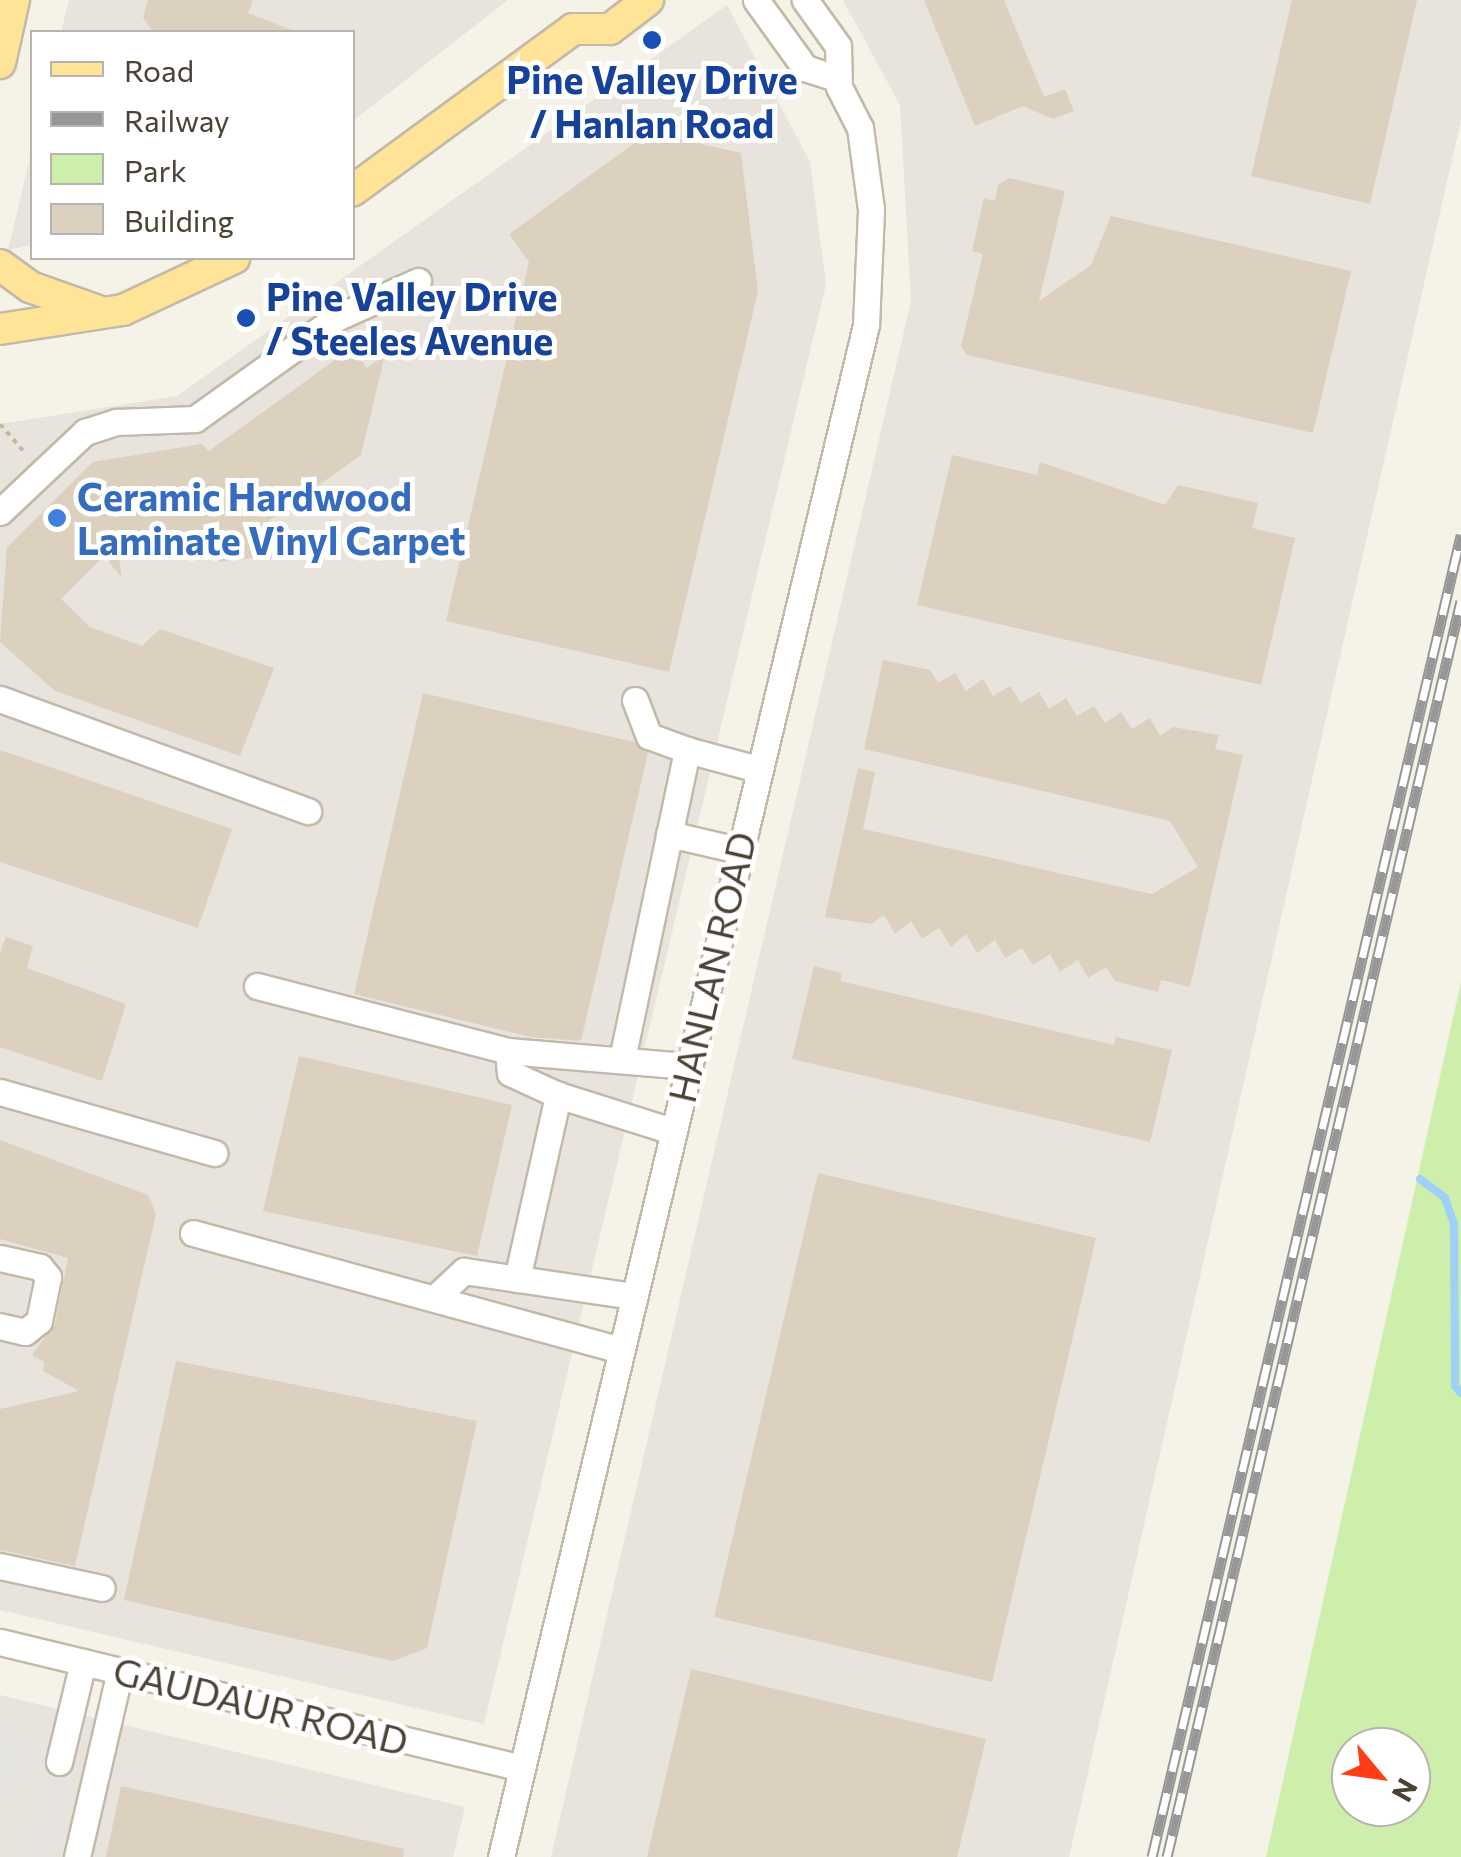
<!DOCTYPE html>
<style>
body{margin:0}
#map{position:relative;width:1461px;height:1857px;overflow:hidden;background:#f5f2e7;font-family:Commissioner,sans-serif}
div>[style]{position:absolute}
.industrial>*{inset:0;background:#e8e3dc}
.green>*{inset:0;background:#ceeeac}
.parking>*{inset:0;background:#e6e4e0}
.stream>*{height:8px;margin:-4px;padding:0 4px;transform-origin:4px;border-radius:4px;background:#9dd1f9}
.building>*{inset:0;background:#dcd1be}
.path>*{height:4px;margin-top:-2px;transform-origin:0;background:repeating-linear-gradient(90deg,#c6b798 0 5px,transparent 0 10px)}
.roads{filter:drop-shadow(2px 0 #c2baa9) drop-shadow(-2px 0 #c2baa9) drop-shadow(0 2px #c2baa9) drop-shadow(0 -2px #c2baa9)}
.minor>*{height:25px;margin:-12.5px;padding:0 12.5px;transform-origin:12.5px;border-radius:12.5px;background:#fff}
.major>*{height:30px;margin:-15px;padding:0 15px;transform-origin:15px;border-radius:15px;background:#ffe497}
.rail>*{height:11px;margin-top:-5.5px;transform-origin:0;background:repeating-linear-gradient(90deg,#fff 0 22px,#979797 0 44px);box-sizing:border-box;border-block:2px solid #979797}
.dots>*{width:28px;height:28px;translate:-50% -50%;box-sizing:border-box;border:5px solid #fff;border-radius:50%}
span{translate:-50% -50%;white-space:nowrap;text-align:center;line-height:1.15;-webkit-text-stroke:10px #fff;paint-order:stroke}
.transit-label{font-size:38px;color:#164399;font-weight:700}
.left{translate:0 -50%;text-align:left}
.shop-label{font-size:38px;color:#366cbe;font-weight:700}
.street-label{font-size:38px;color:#4a4235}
.legend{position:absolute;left:30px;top:30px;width:325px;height:230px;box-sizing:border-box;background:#fff;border:2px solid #b7b3ae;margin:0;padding:12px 18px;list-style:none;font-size:30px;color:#4a4235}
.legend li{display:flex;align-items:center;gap:20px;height:50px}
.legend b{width:50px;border:2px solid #b7b3ae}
.north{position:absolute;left:1331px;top:1727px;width:100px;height:100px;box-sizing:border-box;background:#fff;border:2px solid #b7b3ae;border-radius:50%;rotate:119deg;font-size:28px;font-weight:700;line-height:40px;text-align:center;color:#4a4235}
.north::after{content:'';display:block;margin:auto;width:35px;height:45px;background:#ff3e15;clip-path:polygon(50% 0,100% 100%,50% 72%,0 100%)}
</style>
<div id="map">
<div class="industrial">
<i style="clip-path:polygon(69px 0,508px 0,353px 121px,352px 32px,61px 32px)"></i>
<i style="clip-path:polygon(843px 0,1461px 0,1461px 120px,1069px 1857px,551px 1857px,911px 301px,900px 105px)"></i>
<i style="clip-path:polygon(727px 5px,810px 162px,826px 284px,484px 1724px,0 1610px,0 424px,177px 396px)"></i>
<i style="clip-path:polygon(32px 150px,32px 245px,8px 250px)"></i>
<i style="clip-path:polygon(0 1695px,465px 1807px,453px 1857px,0 1857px)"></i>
</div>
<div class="green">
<i style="clip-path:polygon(evenodd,1461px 982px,1461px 1857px,1266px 1857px,1461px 982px,1351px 1747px,1411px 1747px,1411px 1807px,1351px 1807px,1351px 1747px)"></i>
</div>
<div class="parking">
<i style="clip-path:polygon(65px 1729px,82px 1733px,53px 1857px,35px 1857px)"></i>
<i style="clip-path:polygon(0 1734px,31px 1741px,20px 1790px,0 1785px)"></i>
</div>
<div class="stream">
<i style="left:1420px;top:1179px;width:31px;rotate:37deg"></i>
<i style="left:1445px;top:1198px;width:28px;rotate:71deg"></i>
<i style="left:1454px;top:1224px;width:162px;rotate:89.6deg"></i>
<i style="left:1455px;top:1386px;width:9px;rotate:49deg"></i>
</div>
<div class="building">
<i style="clip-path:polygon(148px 0,253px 0,248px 13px,297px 32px,153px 32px,143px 17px)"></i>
<i style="clip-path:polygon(924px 0,1004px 0,1044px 97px,1065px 89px,1074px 111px,1053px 119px,1023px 106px,975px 126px)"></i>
<i style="clip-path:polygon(1292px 0,1417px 0,1370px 204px,1251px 176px)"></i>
<i style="clip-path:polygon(650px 132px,741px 153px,758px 291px,669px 672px,446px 621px,529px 262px,509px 234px)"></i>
<i style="clip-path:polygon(1009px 178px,1065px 191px,1039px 301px,1091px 265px,1111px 216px,1351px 271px,1313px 433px,967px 355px,961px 346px,983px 254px,972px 251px,984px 198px,995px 201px,998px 185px)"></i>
<i style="clip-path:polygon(353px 347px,367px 368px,385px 355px,361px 455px,250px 534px,253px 558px,219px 562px,216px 538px,118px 551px,122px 578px,104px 556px,61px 599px,90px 627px,142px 646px,160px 629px,274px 668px,240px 756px,55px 691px,0 642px,7px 547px,93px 462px,202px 444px,209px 451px)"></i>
<i style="clip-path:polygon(952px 455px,1037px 475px,1040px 462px,1165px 505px,1178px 485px,1258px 503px,1252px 528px,1295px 538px,1261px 685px,917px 605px)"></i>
<i style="clip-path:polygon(883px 660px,930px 670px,938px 683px,955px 673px,966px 691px,983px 679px,993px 696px,1010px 686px,1021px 703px,1039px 692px,1049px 709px,1066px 698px,1077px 716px,1094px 706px,1105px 723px,1121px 712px,1132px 729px,1150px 718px,1160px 736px,1173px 727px,1219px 735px,1215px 749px,1243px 755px,1190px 987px,1161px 980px,1158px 992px,1115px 981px,1106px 967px,1088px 978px,1078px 960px,1060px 972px,1050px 954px,1033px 965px,1022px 948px,1005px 958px,995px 940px,977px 953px,966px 934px,951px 947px,939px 928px,922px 939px,911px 921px,895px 934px,884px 915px,871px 924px,825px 917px,858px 768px,875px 772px,863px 829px,1152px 894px,1198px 867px,1170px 821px,864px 749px)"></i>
<i style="clip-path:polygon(423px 693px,634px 742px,648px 753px,581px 1041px,531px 1037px,354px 994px)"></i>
<i style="clip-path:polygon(0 750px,232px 829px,198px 928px,0 862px)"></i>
<i style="clip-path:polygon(6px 937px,33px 946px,27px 968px,126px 1004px,102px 1081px,0 1047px,0 953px)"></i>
<i style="clip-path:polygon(814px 966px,842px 973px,840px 981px,1114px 1045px,1116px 1037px,1172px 1050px,1150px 1142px,792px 1059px)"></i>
<i style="clip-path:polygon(299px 1056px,512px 1105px,477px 1256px,263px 1211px)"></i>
<i style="clip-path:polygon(0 1140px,148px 1195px,156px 1214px,75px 1566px,0 1550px,0 1409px,79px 1391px,43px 1371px,44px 1362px,32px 1355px,55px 1324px,68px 1258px,0 1239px)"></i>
<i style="clip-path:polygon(818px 1173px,1096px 1238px,992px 1682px,714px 1617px)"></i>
<i style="clip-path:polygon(176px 1361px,477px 1421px,427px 1648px,393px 1661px,124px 1600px)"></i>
<i style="clip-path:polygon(691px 1669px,986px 1739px,957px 1857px,647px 1857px)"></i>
<i style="clip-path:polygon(121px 1786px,404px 1849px,403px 1857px,106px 1857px)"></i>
</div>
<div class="path">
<i style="left:0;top:424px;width:40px;rotate:49deg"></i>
</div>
<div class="roads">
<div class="minor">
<i style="left:756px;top:0;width:84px;rotate:54.2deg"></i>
<i style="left:805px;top:68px;width:33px;rotate:18deg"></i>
<i style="left:0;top:512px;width:117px;rotate:-43.3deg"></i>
<i style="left:85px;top:432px;width:33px;rotate:-18deg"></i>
<i style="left:116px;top:422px;width:79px;rotate:-2.2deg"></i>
<i style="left:195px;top:419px;width:173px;rotate:-35.6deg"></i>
<i style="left:336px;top:318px;width:90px;rotate:-24.3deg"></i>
<i style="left:0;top:699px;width:328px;rotate:20deg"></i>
<i style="left:635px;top:700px;width:39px;rotate:69deg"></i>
<i style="left:649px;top:736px;width:40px;rotate:20.2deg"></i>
<i style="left:669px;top:834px;width:71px;rotate:13.1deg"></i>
<i style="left:257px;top:986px;width:259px;rotate:14.5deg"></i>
<i style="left:508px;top:1051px;width:181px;rotate:4.8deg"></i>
<i style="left:508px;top:1051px;width:22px;rotate:85deg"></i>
<i style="left:510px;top:1073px;width:53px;rotate:24.6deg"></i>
<i style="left:622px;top:1059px;width:316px;rotate:-78.1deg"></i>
<i style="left:687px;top:750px;width:73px;rotate:15deg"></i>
<i style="left:0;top:1092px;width:223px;rotate:15.9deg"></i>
<i style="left:193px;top:1233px;width:443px;rotate:15.3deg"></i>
<i style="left:0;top:1258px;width:41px;rotate:12.7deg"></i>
<i style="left:40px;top:1267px;width:13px;rotate:51deg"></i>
<i style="left:48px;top:1277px;width:45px;rotate:101.6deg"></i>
<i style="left:39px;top:1321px;width:18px;rotate:142deg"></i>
<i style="left:25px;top:1332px;width:26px;rotate:-167deg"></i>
<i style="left:517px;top:1279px;width:189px;rotate:-77.4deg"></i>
<i style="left:558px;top:1095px;width:120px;rotate:17.5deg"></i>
<i style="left:437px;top:1296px;width:37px;rotate:-43deg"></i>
<i style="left:464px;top:1271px;width:171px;rotate:8.4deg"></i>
<i style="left:0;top:1566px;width:104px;rotate:12.2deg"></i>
<i style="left:0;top:1642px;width:537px;rotate:13.57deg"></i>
<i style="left:59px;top:1762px;width:103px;rotate:-76.5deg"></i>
<i style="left:77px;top:1857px;width:191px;rotate:-77deg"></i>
<i style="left:501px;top:1857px;width:1575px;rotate:-76.6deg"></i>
<i style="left:866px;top:325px;width:116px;rotate:-87.5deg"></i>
<i style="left:871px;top:209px;width:82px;rotate:-97.7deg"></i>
<i style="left:860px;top:128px;width:46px;rotate:-117.1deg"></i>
<i style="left:839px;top:87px;width:41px;rotate:-91.4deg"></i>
<i style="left:838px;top:46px;width:57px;rotate:-125.7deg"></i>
</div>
<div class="major">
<i style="left:0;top:63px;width:65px;rotate:-77.5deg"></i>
<i style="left:352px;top:191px;width:274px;rotate:-36.2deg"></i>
<i style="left:573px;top:29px;width:37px"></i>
<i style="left:610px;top:29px;width:48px;rotate:-37.3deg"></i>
<i style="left:0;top:265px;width:37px;rotate:36deg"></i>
<i style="left:30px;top:287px;width:72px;rotate:19.4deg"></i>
<i style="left:0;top:329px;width:124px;rotate:-8.8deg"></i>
<i style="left:123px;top:310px;width:123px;rotate:-25.1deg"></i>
</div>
</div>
<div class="rail">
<i style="left:1152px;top:1857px;width:1358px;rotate:-76.84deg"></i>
<i style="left:1167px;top:1857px;width:1290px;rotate:-76.83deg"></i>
</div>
<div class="dots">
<i style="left:652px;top:40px;background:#1a4fb4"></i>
<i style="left:246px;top:318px;background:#1a4fb4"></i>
<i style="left:57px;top:518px;background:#3f7fe0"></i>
</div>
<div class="transit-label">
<span style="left:652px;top:101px">Pine Valley Drive<br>/ Hanlan Road</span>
<span class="left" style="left:266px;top:318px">Pine Valley Drive<br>/ Steeles Avenue</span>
</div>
<div class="shop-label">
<span class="left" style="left:77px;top:518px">Ceramic Hardwood<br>Laminate Vinyl Carpet</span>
</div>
<div class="street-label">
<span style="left:711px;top:967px;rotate:-77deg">HANLAN ROAD</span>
<span style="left:261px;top:1705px;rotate:14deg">GAUDAUR ROAD</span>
</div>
<ul class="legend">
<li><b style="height:12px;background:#ffe497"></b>Road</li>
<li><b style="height:12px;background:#979797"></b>Railway</li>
<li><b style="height:28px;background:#ceeeac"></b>Park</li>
<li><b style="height:28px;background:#dcd1be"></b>Building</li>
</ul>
<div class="north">N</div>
</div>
